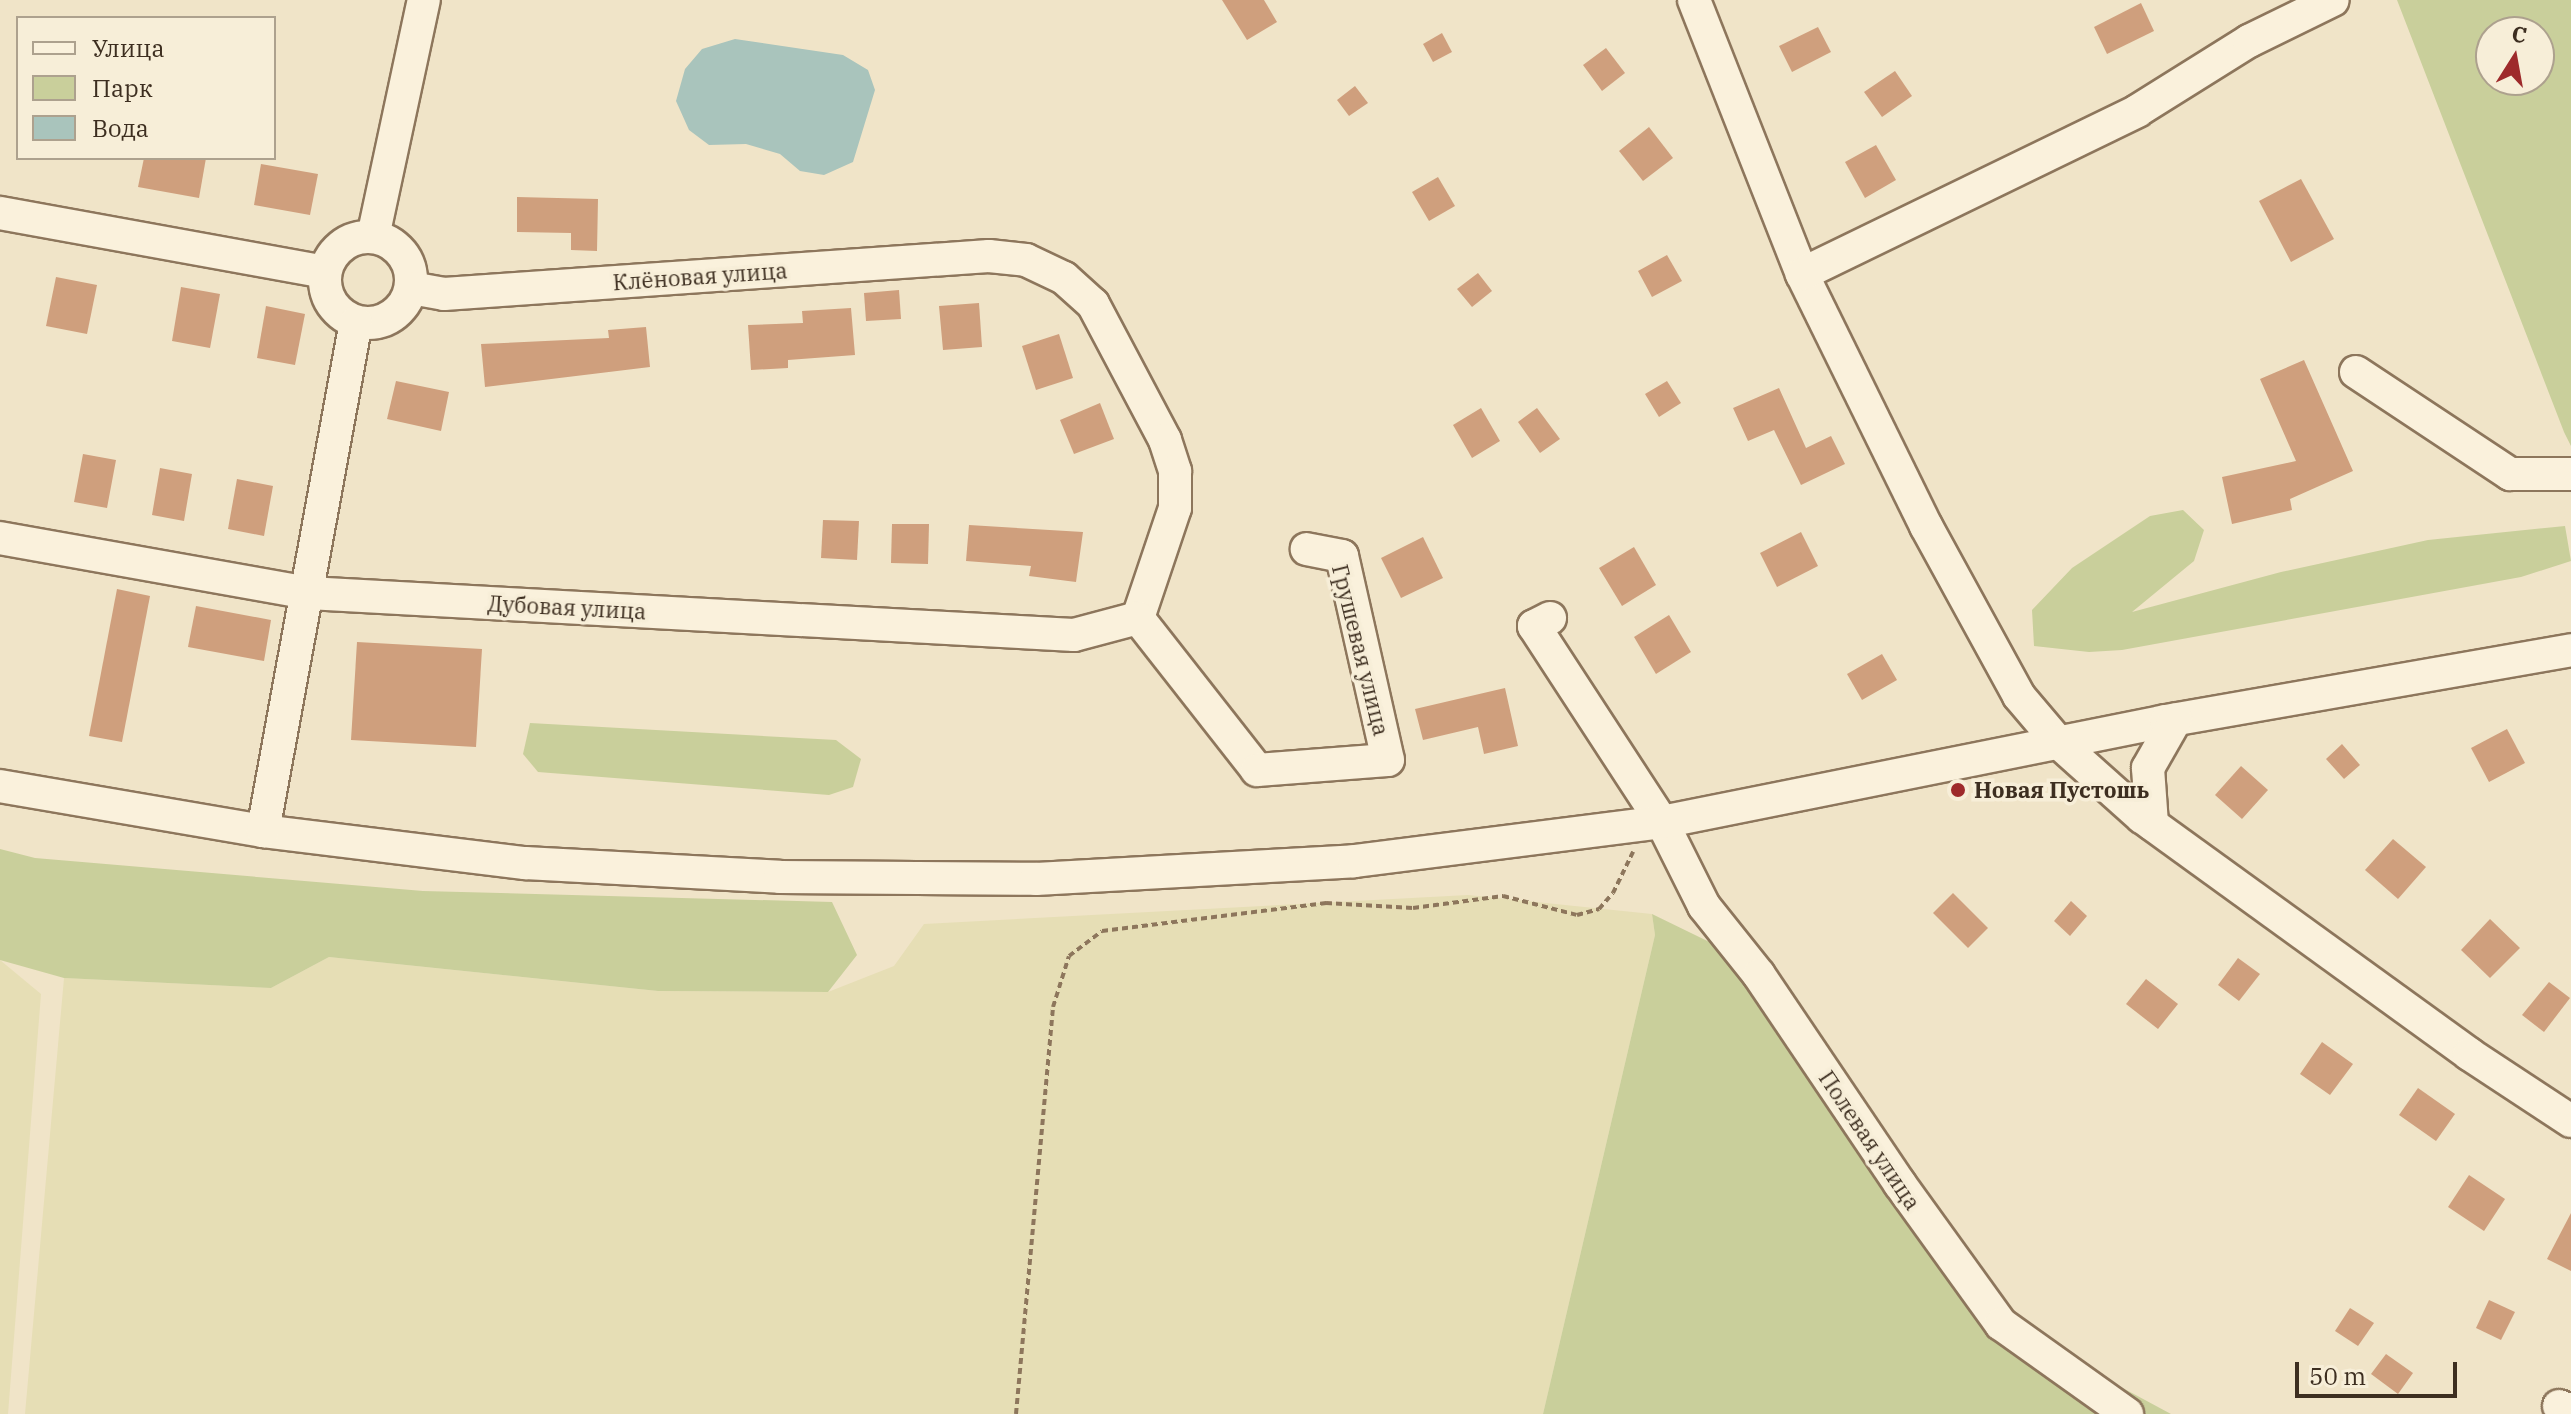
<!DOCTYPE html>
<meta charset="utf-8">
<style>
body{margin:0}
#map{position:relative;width:2571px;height:1414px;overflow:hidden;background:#f0e4c8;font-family:"IBM Plex Serif",serif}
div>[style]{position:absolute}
.farmland>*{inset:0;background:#e6deb5}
.green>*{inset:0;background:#c9cf9b}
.water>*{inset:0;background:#a9c4bc}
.building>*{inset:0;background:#cf9f7d}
.path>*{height:4px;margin-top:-2px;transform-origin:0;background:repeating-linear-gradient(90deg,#8d765c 0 6px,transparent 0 10px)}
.roads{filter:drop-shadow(2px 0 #8d765c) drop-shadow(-2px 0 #8d765c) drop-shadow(0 2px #8d765c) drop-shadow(0 -2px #8d765c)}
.minor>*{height:32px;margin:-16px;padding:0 16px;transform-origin:16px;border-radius:16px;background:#faf1dc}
.minor>.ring{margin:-16px;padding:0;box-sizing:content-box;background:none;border:32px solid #faf1dc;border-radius:50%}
.dots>*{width:22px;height:22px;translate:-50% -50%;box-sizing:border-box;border:4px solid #f7eed8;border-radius:50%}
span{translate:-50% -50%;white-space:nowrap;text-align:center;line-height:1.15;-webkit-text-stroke:7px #f7eed8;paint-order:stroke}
.street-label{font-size:22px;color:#3d2e20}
.poi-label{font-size:22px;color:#3d2e20;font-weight:700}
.left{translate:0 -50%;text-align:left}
.legend{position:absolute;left:16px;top:16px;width:260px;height:144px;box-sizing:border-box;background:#f7eed8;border:2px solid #ada18e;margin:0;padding:10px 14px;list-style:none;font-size:24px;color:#3d2e20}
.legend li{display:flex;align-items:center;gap:16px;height:40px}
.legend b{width:40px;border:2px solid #ada18e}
.north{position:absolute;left:2475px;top:16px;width:80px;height:80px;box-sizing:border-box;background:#f7eed8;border:2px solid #ada18e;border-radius:50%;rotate:11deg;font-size:22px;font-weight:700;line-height:32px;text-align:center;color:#3d2e20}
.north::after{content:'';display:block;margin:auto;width:28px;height:36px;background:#9e2a2b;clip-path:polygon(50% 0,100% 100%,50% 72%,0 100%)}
.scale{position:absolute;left:2295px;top:1362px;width:162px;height:36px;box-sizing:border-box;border:4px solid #3d2e20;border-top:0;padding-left:10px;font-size:24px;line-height:28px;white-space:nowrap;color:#3d2e20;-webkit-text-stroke:6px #f7eed8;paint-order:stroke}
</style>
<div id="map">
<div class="farmland">
<i style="clip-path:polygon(1468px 895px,1652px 914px,1655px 935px,1543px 1414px,25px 1414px,64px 978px,271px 988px,329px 957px,658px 991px,828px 992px,894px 966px,924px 924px)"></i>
<i style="clip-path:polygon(0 960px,41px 994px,8px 1414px,0 1414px)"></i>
</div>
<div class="green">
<i style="clip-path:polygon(evenodd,2397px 0,2571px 0,2571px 446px,2564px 432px,2397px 0,2539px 32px,2539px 80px,2491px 80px,2491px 32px,2539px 32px)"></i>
<i style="clip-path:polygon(2183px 510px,2204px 530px,2194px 561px,2132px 612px,2281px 572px,2428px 540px,2565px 526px,2571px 561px,2521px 577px,2122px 650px,2089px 652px,2034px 646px,2032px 610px,2072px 568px,2150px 516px)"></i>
<i style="clip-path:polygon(530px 723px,836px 740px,861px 759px,853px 787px,829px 795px,538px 772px,523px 754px)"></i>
<i style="clip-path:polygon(0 849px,35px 858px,423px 891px,832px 902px,857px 955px,828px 992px,658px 991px,329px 957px,271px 988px,64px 978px,0 960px)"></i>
<i style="clip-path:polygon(1652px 914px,1732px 953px,2013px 1329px,2171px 1414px,1543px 1414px,1655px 935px)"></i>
</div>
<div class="water">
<i style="clip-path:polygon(735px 39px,843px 55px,868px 70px,875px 90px,853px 162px,824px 175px,800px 171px,780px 154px,746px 144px,709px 145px,689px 130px,676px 101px,685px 69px,702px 49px)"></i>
</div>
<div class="building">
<i style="clip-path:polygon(1222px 0,1264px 0,1277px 22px,1247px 40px)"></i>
<i style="clip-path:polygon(2141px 3px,2154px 31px,2107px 54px,2094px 27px)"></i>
<i style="clip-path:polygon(1818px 27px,1831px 52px,1792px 72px,1779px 46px)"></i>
<i style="clip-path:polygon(1442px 33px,1452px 52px,1433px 62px,1423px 44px)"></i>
<i style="clip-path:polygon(1606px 48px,1625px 73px,1602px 91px,1583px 65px)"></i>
<i style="clip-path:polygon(1895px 71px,1912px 96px,1882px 117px,1864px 92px)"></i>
<i style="clip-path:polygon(1355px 86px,1368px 103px,1349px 116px,1337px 100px)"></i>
<i style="clip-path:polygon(1649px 127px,1673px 158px,1643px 181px,1619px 151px)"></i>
<i style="clip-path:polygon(1876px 145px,1896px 180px,1865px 198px,1845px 162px)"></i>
<i style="clip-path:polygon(144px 158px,206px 158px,199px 198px,138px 187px)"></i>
<i style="clip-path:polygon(261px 164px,318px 174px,310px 215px,254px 205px)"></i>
<i style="clip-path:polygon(1438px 177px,1455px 206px,1429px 221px,1412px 192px)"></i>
<i style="clip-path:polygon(2301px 179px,2334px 239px,2291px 262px,2259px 201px)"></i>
<i style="clip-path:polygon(517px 197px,598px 199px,597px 251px,571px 250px,571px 233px,517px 232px)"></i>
<i style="clip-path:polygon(1667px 255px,1682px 281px,1652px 297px,1638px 271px)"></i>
<i style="clip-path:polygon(1478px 273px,1492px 291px,1472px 307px,1457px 289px)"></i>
<i style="clip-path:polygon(56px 277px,97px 285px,87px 334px,46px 326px)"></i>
<i style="clip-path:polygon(181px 287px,220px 294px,210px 348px,172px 341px)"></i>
<i style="clip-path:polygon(899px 290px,901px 319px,866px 321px,864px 293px)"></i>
<i style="clip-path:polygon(979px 303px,982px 347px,943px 350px,939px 306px)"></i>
<i style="clip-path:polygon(266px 306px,305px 314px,295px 365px,257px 358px)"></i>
<i style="clip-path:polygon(851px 308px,855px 355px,788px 360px,788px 368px,751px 370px,748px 325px,803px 323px,802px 311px)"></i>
<i style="clip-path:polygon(646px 327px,650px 367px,485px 387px,481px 344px,609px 338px,608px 330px)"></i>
<i style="clip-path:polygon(1059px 334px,1073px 378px,1036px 390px,1022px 346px)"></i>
<i style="clip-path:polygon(2304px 360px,2353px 471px,2290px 499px,2292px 510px,2232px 524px,2222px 477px,2296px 461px,2260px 379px)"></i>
<i style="clip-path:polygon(396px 381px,449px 392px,441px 431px,387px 419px)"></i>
<i style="clip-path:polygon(1667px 381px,1681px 403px,1659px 417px,1645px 394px)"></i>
<i style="clip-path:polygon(1779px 388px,1806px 448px,1831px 436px,1845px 464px,1801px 485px,1774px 430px,1748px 441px,1733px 408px)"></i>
<i style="clip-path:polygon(1100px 403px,1114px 439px,1074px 454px,1060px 420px)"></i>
<i style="clip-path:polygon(1481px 408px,1500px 441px,1472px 458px,1453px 425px)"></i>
<i style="clip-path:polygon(1537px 408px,1560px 439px,1540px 453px,1518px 422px)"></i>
<i style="clip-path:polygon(83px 454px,116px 460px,107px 508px,74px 502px)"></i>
<i style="clip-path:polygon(160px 468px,192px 474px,184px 521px,152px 515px)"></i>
<i style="clip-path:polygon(237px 479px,273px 486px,264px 536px,228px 529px)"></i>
<i style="clip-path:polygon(823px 520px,859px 521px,857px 560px,821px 558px)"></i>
<i style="clip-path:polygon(892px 524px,929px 524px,928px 564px,891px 563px)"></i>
<i style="clip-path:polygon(969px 525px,1083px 532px,1076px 582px,1029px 576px,1031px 566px,966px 561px)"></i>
<i style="clip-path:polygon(1801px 532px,1818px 566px,1777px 587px,1760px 553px)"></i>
<i style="clip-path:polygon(1423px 537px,1443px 578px,1401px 598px,1381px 558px)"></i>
<i style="clip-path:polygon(1634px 547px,1656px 585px,1622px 606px,1599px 568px)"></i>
<i style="clip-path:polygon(117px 589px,150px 596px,122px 742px,89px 736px)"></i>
<i style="clip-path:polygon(196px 606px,271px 620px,264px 661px,188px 647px)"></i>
<i style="clip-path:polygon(1669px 615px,1691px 652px,1656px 674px,1634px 637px)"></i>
<i style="clip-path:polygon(357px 642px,482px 649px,476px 747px,351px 740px)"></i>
<i style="clip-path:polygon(1882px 654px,1897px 680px,1862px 700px,1847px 674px)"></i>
<i style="clip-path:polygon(1505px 688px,1518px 746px,1484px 754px,1478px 727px,1423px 740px,1415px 709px)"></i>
<i style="clip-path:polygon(2507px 729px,2525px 763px,2489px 782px,2471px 748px)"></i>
<i style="clip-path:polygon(2342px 744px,2360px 765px,2344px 779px,2326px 759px)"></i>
<i style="clip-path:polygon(2241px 766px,2268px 790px,2242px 819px,2215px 795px)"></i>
<i style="clip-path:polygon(2393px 839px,2426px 867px,2398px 899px,2365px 870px)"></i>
<i style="clip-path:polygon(1953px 893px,1988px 928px,1968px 948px,1933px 913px)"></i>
<i style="clip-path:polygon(2071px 901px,2087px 916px,2070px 936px,2054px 921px)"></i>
<i style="clip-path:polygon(2490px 919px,2520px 948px,2490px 978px,2461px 950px)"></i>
<i style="clip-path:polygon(2238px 958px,2260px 974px,2239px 1001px,2218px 985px)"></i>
<i style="clip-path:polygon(2146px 979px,2178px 1004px,2158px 1029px,2126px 1004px)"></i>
<i style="clip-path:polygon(2549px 982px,2570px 998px,2544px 1032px,2522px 1015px)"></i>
<i style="clip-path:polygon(2322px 1042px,2353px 1064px,2330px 1095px,2300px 1074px)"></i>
<i style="clip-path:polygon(2418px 1088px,2455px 1114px,2436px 1141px,2399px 1115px)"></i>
<i style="clip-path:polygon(2469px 1175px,2505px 1199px,2484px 1231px,2448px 1207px)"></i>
<i style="clip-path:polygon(2571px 1213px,2571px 1271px,2547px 1259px)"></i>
<i style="clip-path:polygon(2489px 1300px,2515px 1312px,2501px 1340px,2476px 1328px)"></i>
<i style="clip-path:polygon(2350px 1308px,2374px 1323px,2358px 1346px,2335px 1331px)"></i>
<i style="clip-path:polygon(2386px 1354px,2413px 1373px,2398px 1394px,2371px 1374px)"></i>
</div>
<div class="path">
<i style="left:1016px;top:1414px;width:409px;rotate:-84.8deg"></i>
<i style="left:1053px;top:1007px;width:53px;rotate:-72.6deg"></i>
<i style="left:1069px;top:956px;width:41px;rotate:-37.1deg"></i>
<i style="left:1102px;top:931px;width:226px;rotate:-7.1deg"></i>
<i style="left:1326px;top:903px;width:87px;rotate:3.3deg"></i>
<i style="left:1413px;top:908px;width:91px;rotate:-7.6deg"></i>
<i style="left:1503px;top:896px;width:76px;rotate:14.4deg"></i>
<i style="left:1577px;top:915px;width:23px;rotate:-15deg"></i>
<i style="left:1599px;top:909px;width:21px;rotate:-49deg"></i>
<i style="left:1613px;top:893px;width:46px;rotate:-64deg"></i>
</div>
<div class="roads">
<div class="minor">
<i style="left:1694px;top:0;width:295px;rotate:68.5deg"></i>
<i style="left:1802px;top:274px;width:281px;rotate:63.8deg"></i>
<i style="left:1926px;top:526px;width:194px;rotate:61.3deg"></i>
<i style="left:2019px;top:696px;width:60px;rotate:49.7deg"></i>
<i style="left:2058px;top:742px;width:113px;rotate:41.8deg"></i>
<i style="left:2142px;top:817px;width:404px;rotate:35.9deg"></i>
<i style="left:2469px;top:1054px;width:122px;rotate:33.3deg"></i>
<i style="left:0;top:213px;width:330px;rotate:10.3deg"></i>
<i style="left:373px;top:237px;width:242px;rotate:-77.9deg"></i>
<i class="ring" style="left:325px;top:237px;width:54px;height:54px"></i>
<i style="left:1802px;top:274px;width:373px;rotate:-25.9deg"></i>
<i style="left:2137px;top:111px;width:132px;rotate:-32deg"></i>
<i style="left:2249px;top:41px;width:93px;rotate:-26deg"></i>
<i style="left:411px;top:288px;width:34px;rotate:10deg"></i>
<i style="left:444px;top:294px;width:546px;rotate:-3.99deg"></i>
<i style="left:989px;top:256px;width:37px;rotate:6deg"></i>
<i style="left:1026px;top:260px;width:42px;rotate:25.3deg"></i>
<i style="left:1064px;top:278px;width:39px;rotate:42deg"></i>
<i style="left:1093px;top:304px;width:154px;rotate:62.1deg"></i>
<i style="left:1165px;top:440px;width:33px;rotate:72deg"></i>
<i style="left:1175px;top:471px;width:37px;rotate:90deg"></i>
<i style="left:1175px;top:508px;width:116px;rotate:108.6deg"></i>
<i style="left:1138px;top:618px;width:193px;rotate:51.9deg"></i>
<i style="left:1257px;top:770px;width:131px;rotate:-4.4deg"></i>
<i style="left:1388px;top:760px;width:209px;rotate:-102.7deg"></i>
<i style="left:1342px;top:556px;width:36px;rotate:-169deg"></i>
<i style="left:2356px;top:372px;width:185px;rotate:33.5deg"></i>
<i style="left:2510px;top:474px;width:61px"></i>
<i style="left:0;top:538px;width:313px;rotate:10.1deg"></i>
<i style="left:308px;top:593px;width:767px;rotate:3.14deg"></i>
<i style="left:1074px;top:635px;width:66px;rotate:-14.9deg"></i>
<i style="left:1550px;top:618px;width:18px;rotate:153deg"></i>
<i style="left:1534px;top:626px;width:234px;rotate:56.9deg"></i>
<i style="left:1662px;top:822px;width:94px;rotate:63.4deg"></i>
<i style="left:1704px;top:906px;width:88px;rotate:51.4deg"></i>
<i style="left:1759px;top:975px;width:252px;rotate:56deg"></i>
<i style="left:1900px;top:1184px;width:173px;rotate:54.2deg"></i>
<i style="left:2001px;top:1324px;width:155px;rotate:35.5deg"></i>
<i style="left:0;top:786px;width:267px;rotate:9.7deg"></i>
<i style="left:263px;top:831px;width:264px;rotate:7deg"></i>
<i style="left:525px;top:863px;width:255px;rotate:3.1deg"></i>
<i style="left:780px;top:877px;width:256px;rotate:0.4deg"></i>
<i style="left:1036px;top:879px;width:319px;rotate:-3.2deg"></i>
<i style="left:1354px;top:861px;width:310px;rotate:-7.2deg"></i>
<i style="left:1662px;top:822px;width:514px;rotate:-11.33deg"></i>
<i style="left:2166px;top:721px;width:411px;rotate:-9.9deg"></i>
<i style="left:2152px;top:824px;width:56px;rotate:-94.1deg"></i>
<i style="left:2148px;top:768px;width:56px;rotate:-60.3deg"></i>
<i style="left:263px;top:831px;width:517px;rotate:-79.65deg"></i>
<i style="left:2559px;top:1406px;width:13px;rotate:23deg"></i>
</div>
</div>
<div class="dots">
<i style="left:1958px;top:790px;background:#9e2a2b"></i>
</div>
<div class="street-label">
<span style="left:700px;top:276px;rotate:-4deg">Клёновая улица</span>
<span style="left:567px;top:607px;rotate:3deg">Дубовая улица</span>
<span style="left:1361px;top:650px;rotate:76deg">Грушевая улица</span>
<span style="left:1870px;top:1140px;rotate:56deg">Полевая улица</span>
</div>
<div class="poi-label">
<span class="left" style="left:1974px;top:790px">Новая Пустошь</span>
</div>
<ul class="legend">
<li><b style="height:10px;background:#faf1dc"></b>Улица</li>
<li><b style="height:22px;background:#c9cf9b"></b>Парк</li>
<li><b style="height:22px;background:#a9c4bc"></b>Вода</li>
</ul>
<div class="north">С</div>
<div class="scale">50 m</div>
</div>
